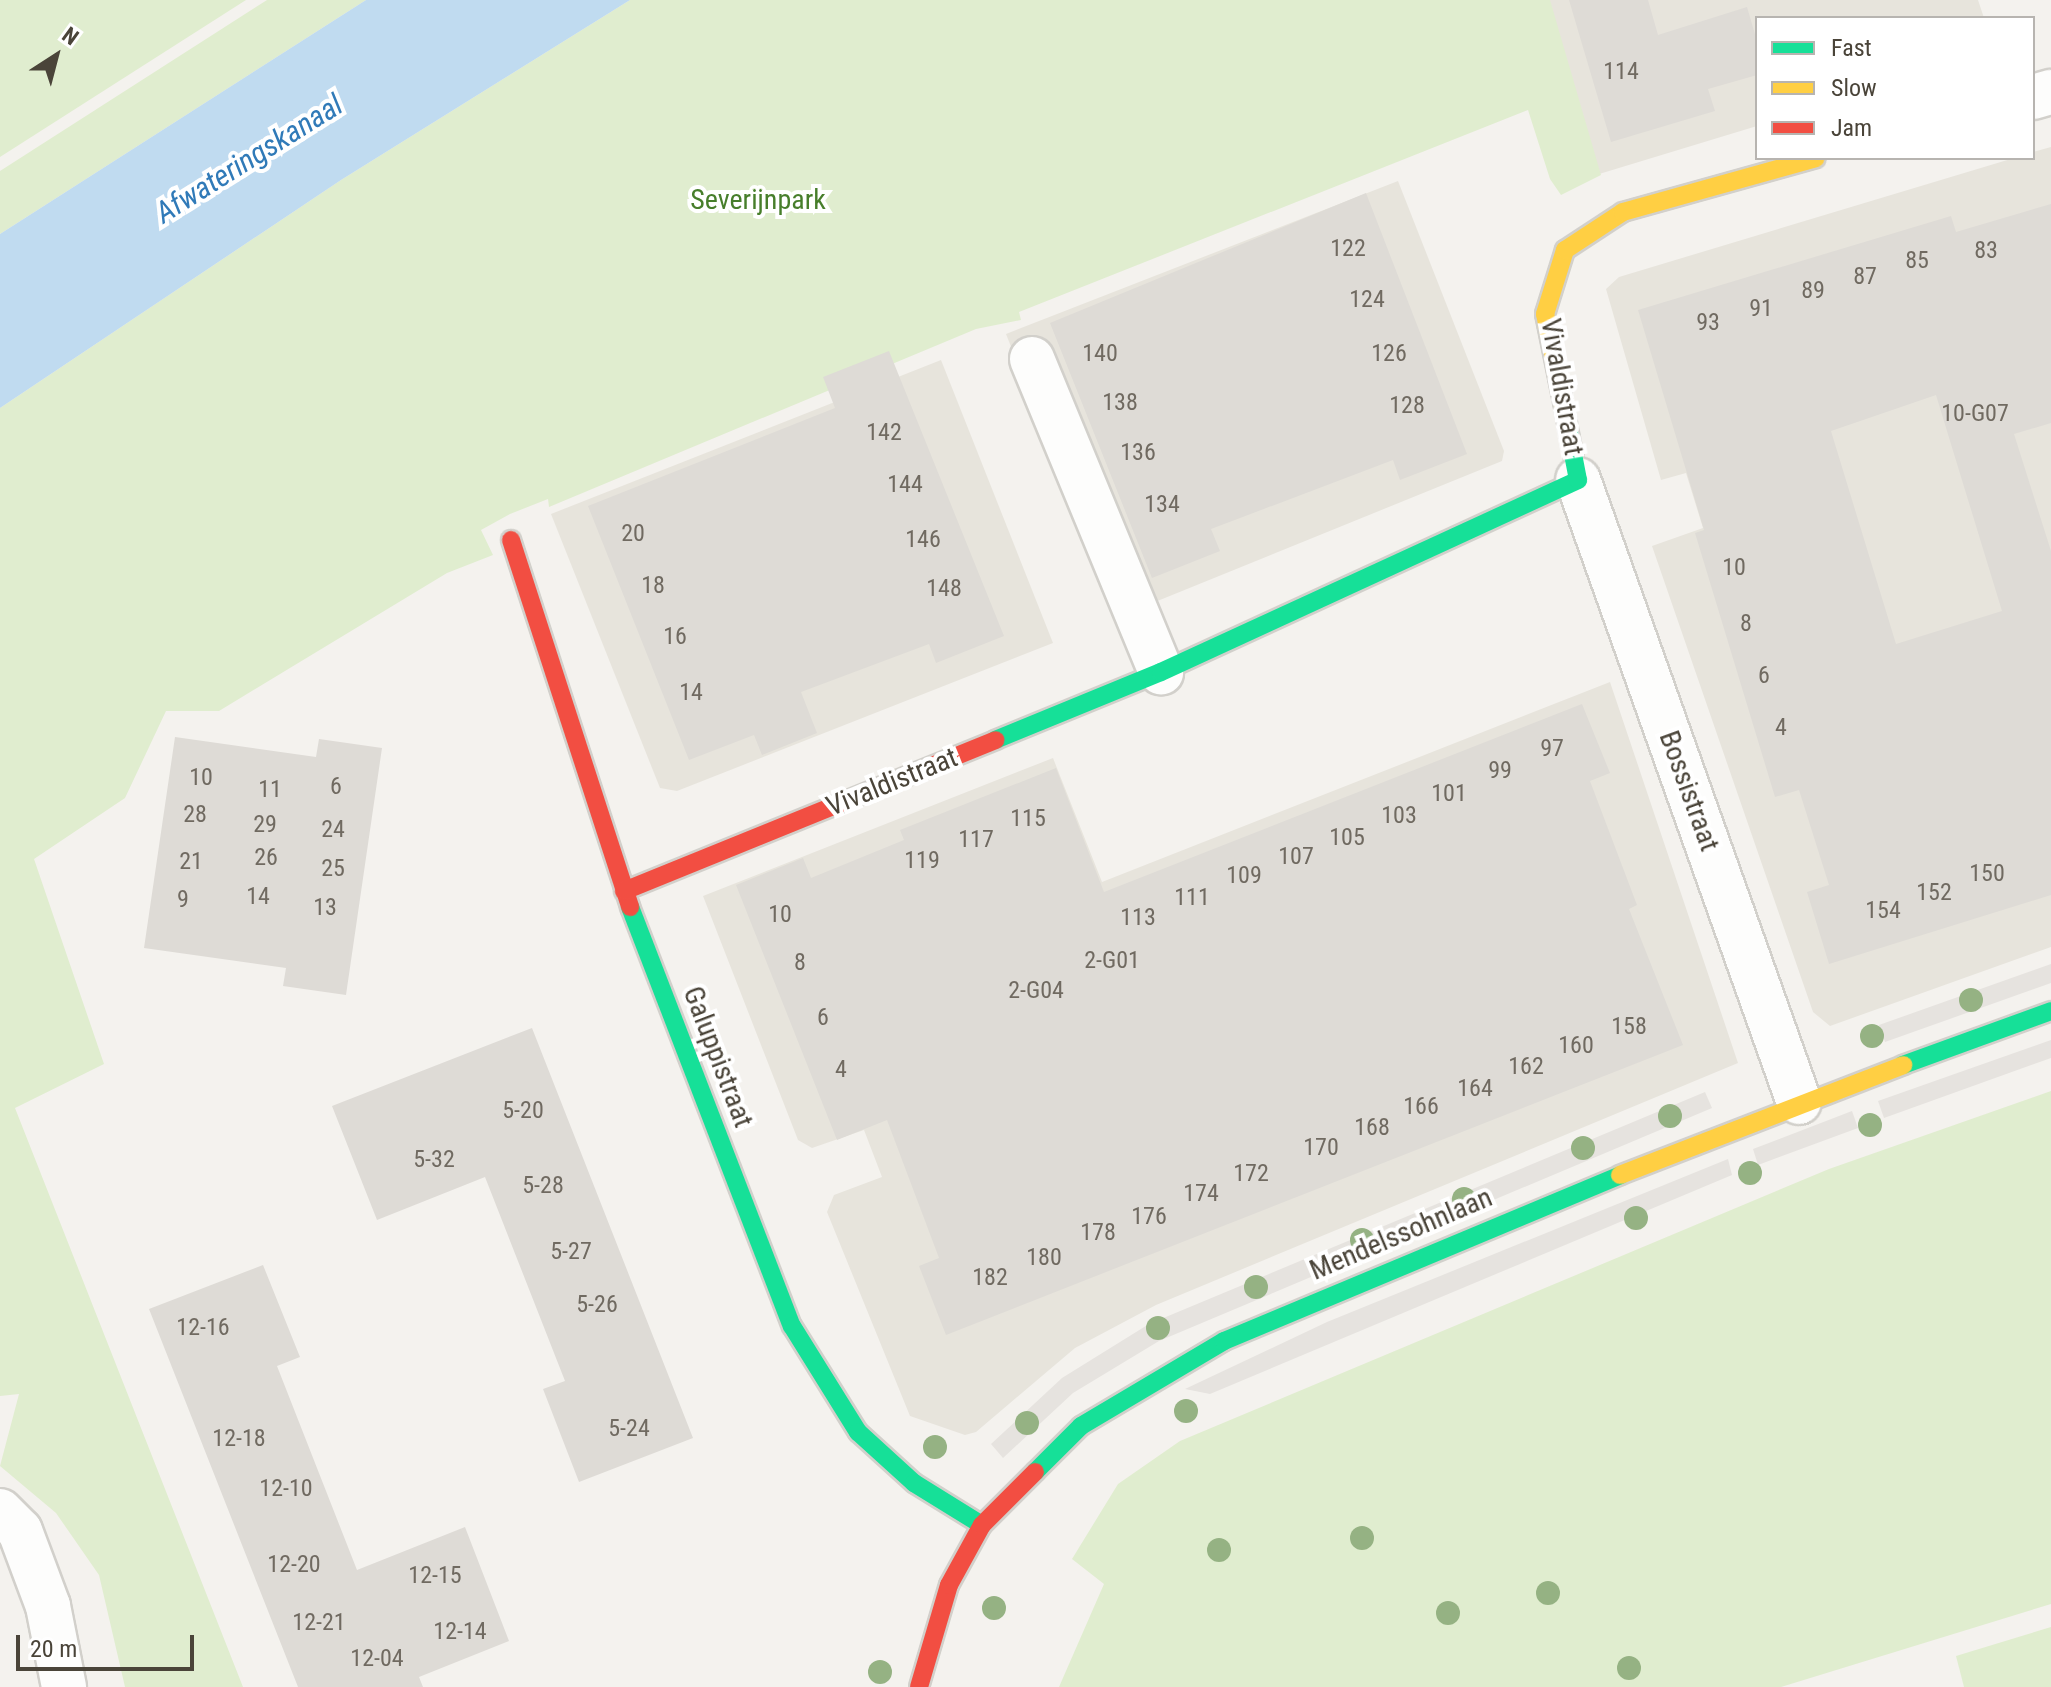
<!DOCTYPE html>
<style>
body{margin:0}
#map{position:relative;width:2051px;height:1687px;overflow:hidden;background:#f4f2ee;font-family:"Roboto Condensed",sans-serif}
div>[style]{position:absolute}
.residential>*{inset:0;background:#e7e4dc}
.green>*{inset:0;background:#e0edcf}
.parking>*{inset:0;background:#e6e3df}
.water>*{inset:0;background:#c0dbf0}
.building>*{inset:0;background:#dedbd6}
.roads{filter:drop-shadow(2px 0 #d2d0cb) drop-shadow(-2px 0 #d2d0cb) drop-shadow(0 2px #d2d0cb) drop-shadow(0 -2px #d2d0cb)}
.street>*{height:44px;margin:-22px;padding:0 22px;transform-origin:22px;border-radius:22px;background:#fdfdfc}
.fast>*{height:18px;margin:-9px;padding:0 9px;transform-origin:9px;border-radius:9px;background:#16e098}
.slow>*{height:18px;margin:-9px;padding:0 9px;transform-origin:9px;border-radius:9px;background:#ffcf43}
.jam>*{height:18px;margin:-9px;padding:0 9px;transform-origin:9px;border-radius:9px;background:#f24e42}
.trees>*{width:24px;height:24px;margin:-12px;border-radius:50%;background:#95b283}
span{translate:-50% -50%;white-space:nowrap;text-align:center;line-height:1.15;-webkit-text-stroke:8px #fff;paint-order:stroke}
.number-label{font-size:24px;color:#706a61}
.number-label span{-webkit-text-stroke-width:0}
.park-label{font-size:28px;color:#477e2b}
.street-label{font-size:28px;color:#4a4439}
.water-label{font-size:30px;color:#307ab8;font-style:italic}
.legend{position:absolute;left:1755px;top:16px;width:280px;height:144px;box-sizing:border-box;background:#fff;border:2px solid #b7b4b0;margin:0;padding:10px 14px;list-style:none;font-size:24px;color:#4a4439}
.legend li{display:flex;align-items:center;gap:16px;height:40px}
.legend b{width:40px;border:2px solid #b7b4b0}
.north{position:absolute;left:16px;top:16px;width:80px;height:80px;-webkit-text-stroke:6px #fff;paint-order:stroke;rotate:36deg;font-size:22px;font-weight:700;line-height:32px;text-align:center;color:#4a4439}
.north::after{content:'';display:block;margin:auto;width:28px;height:36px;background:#4a4439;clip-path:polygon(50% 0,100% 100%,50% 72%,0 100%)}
.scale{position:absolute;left:16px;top:1635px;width:178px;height:36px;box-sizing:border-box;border:4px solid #4a4439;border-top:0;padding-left:10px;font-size:24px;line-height:28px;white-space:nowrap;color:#4a4439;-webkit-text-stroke:6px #fff;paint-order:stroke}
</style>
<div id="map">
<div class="residential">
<i style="clip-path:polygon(1532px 0,1978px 0,1984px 18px,1757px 18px,1757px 126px,1586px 178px)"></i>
<i style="clip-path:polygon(2051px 147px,2051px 947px,1830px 1026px,1813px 1012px,1652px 546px,1703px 528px,1686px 473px,1661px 480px,1606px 289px,1619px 277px,2014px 158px,2033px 158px,2033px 152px)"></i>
<i style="clip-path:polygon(1398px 181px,1504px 451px,1502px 461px,1118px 617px,1006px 334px)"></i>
<i style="clip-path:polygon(941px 360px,1053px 643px,677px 791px,660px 788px,551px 514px)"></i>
<i style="clip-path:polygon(1610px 682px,1738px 1063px,1156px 1305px,1075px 1348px,976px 1432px,965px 1435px,910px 1416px,827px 1212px,834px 1195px,882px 1177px,864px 1130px,812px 1148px,798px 1140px,703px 896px,1053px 758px,1102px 882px)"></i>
</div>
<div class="green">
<i style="clip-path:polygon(0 0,246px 0,0 157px)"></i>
<i style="clip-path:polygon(267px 0,366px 0,0 234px,0 171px)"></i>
<i style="clip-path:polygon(630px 0,1550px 0,1601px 175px,1561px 195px,1550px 179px,1528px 110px,1019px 312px,1021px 320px,976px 329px,549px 507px,548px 499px,510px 514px,481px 530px,493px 555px,447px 573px,219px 711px,166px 711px,125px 798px,34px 859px,104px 1064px,15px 1108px,243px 1687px,125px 1687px,99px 1575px,56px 1513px,0 1466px,19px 1394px,0 1396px,0 408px,341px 180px)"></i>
<i style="clip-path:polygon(2051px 1091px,2051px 1604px,1781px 1687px,1059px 1687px,1104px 1584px,1072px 1559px,1118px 1484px,1180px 1441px,1829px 1169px)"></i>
<i style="clip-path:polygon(2051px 1627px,2051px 1687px,1964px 1687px,1956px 1656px)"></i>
</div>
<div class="parking">
<i style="clip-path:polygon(2051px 964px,2051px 983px,1885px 1042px,1879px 1025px)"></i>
<i style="clip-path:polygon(2051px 1040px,2051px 1058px,1884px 1118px,1878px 1101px)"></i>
<i style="clip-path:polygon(1705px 1092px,1712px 1108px,1159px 1341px,1073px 1393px,1003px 1458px,991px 1444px,1062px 1378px,1149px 1324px)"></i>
<i style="clip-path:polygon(1852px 1111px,1858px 1128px,1758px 1165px,1753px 1149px)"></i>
<i style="clip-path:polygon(1728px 1159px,1732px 1175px,1210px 1394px,1185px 1389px,1327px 1322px)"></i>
</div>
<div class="water">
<i style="clip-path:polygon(366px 0,630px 0,341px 180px,0 408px,0 234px)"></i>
</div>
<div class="building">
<i style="clip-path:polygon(1569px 0,1648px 0,1658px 35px,1747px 7px,1757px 41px,1757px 75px,1708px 89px,1715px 111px,1611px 142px)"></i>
<i style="clip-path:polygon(1366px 193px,1467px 454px,1400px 480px,1393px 460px,1211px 529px,1220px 551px,1152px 578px,1050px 323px)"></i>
<i style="clip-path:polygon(evenodd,2051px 204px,2051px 423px,2014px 434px,2051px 551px,2051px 895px,1829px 964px,1807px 892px,1829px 885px,1799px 790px,1775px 797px,1695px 533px,1704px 530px,1638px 310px,1951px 216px,1956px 232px,2051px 204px,1936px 395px,2002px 611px,1896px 644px,1831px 431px,1936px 395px)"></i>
<i style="clip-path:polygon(889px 351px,1004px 636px,936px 663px,929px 644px,801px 692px,817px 733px,762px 755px,754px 735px,689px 760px,588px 506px,835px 408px,823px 377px)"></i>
<i style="clip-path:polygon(1582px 704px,1610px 773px,1590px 781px,1637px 905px,1629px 909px,1683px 1045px,946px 1335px,919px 1266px,939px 1258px,887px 1120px,837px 1140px,736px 885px,803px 858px,811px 878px,904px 840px,900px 830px,1056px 768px,1104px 892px)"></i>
<i style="clip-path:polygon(175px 737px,316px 757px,319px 739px,382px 748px,346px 995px,283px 986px,286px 968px,144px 948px)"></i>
<i style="clip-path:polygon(532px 1028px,693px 1438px,579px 1482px,543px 1389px,565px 1381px,485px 1177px,377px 1220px,332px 1106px)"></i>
<i style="clip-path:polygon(263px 1265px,300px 1357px,277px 1366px,357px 1570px,465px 1527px,509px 1641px,419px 1677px,423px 1687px,298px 1687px,149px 1309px)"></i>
</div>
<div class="roads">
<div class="street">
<i style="left:2033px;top:97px;width:19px;rotate:-16deg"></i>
<i style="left:1032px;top:359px;width:339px;rotate:67.6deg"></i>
<i style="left:1578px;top:480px;width:660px;rotate:70.44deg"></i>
<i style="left:0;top:1511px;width:28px;rotate:45deg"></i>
<i style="left:20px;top:1531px;width:80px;rotate:69.5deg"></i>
<i style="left:48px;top:1606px;width:83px;rotate:78.8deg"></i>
</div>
<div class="fast">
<i style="left:995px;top:740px;width:179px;rotate:-22.3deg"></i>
<i style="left:1161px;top:672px;width:459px;rotate:-24.7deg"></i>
<i style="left:1578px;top:480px;width:74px;rotate:-100.9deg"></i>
<i style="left:630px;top:907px;width:449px;rotate:68.9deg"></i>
<i style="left:792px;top:1326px;width:125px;rotate:58.1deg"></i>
<i style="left:858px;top:1432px;width:76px;rotate:42.3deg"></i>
<i style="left:914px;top:1483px;width:80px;rotate:31.7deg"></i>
<i style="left:1903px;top:1065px;width:158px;rotate:-20deg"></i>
<i style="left:1035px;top:1472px;width:65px;rotate:-45deg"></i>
<i style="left:1081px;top:1426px;width:166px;rotate:-30.7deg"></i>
<i style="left:1224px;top:1341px;width:429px;rotate:-22.7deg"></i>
</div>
<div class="slow">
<i style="left:1564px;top:407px;width:95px;rotate:-101.5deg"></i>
<i style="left:1545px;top:314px;width:67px;rotate:-72.6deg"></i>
<i style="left:1565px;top:250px;width:69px;rotate:-33.2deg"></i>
<i style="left:1623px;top:212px;width:200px;rotate:-15.6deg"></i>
<i style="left:1620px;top:1175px;width:304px;rotate:-21.2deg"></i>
</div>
<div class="jam">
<i style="left:511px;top:540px;width:386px;rotate:72deg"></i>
<i style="left:624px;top:891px;width:401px;rotate:-22.1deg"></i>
<i style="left:919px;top:1687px;width:106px;rotate:-73.6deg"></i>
<i style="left:949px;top:1585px;width:68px;rotate:-61.2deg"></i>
<i style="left:982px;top:1525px;width:75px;rotate:-45deg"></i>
</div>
</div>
<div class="trees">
<i style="left:1971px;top:1000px"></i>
<i style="left:1872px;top:1036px"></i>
<i style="left:1670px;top:1116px"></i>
<i style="left:1870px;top:1125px"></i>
<i style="left:1583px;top:1148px"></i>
<i style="left:1750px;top:1173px"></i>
<i style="left:1464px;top:1199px"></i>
<i style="left:1636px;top:1218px"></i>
<i style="left:1362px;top:1240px"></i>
<i style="left:1256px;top:1287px"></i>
<i style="left:1158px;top:1328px"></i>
<i style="left:1186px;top:1411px"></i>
<i style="left:1027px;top:1423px"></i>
<i style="left:935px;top:1447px"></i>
<i style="left:1362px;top:1538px"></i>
<i style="left:1219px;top:1550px"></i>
<i style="left:1548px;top:1593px"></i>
<i style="left:994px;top:1608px"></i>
<i style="left:1448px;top:1613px"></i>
<i style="left:1629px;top:1668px"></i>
<i style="left:880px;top:1672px"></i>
</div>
<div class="number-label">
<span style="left:1621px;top:72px">114</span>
<span style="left:1348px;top:249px">122</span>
<span style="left:1986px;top:251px">83</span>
<span style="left:1917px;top:261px">85</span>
<span style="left:1865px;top:277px">87</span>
<span style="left:1813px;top:291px">89</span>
<span style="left:1367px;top:300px">124</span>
<span style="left:1761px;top:309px">91</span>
<span style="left:1708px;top:323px">93</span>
<span style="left:1100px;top:354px">140</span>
<span style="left:1389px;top:354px">126</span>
<span style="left:1120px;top:403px">138</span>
<span style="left:1407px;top:406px">128</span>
<span style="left:1975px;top:414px">10-G07</span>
<span style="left:884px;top:433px">142</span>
<span style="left:1138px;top:453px">136</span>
<span style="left:905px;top:485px">144</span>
<span style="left:1162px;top:505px">134</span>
<span style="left:633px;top:534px">20</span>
<span style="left:923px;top:540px">146</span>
<span style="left:1734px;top:568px">10</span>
<span style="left:653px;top:586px">18</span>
<span style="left:944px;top:589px">148</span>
<span style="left:1746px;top:624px">8</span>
<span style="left:675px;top:637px">16</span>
<span style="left:1764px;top:676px">6</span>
<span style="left:691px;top:693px">14</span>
<span style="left:1781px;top:728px">4</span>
<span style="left:1552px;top:749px">97</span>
<span style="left:1500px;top:771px">99</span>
<span style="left:201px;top:778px">10</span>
<span style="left:336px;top:787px">6</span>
<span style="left:270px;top:790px">11</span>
<span style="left:1449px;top:794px">101</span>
<span style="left:195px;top:815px">28</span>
<span style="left:1399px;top:816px">103</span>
<span style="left:1028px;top:819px">115</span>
<span style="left:265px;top:825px">29</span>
<span style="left:333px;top:830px">24</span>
<span style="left:1347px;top:838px">105</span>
<span style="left:976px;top:840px">117</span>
<span style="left:1296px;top:857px">107</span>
<span style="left:266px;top:858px">26</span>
<span style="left:922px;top:861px">119</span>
<span style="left:191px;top:862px">21</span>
<span style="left:333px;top:869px">25</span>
<span style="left:1987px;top:874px">150</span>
<span style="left:1244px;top:876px">109</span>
<span style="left:1934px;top:893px">152</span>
<span style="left:258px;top:897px">14</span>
<span style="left:1192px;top:898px">111</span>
<span style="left:183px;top:900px">9</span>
<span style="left:325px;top:908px">13</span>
<span style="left:1883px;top:911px">154</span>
<span style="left:780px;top:915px">10</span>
<span style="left:1138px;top:918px">113</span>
<span style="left:1112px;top:961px">2-G01</span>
<span style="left:800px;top:963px">8</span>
<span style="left:1036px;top:991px">2-G04</span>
<span style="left:823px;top:1018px">6</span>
<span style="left:1629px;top:1027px">158</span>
<span style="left:1576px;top:1046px">160</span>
<span style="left:1526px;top:1067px">162</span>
<span style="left:841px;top:1070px">4</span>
<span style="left:1475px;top:1089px">164</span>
<span style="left:1421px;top:1107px">166</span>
<span style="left:523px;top:1111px">5-20</span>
<span style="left:1372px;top:1128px">168</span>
<span style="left:1321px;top:1148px">170</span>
<span style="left:434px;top:1160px">5-32</span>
<span style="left:1251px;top:1174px">172</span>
<span style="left:543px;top:1186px">5-28</span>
<span style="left:1201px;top:1194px">174</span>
<span style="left:1149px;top:1217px">176</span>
<span style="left:1098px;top:1233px">178</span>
<span style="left:571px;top:1252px">5-27</span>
<span style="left:1044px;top:1258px">180</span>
<span style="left:990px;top:1278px">182</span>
<span style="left:597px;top:1305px">5-26</span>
<span style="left:203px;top:1328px">12-16</span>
<span style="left:629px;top:1429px">5-24</span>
<span style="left:239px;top:1439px">12-18</span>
<span style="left:286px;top:1489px">12-10</span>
<span style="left:294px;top:1565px">12-20</span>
<span style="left:435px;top:1576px">12-15</span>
<span style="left:319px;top:1623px">12-21</span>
<span style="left:460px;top:1632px">12-14</span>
<span style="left:377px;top:1659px">12-04</span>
</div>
<div class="park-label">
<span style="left:758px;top:200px">Severijnpark</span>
</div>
<div class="street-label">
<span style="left:1562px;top:387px;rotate:80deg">Vivaldistraat</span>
<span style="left:892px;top:782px;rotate:-22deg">Vivaldistraat</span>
<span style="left:1689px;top:791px;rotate:70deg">Bossistraat</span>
<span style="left:718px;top:1057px;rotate:69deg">Galuppistraat</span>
<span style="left:1401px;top:1234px;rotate:-23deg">Mendelssohnlaan</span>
</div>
<div class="water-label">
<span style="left:249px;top:159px;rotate:-32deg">Afwateringskanaal</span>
</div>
<ul class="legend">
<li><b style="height:10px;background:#16e098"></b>Fast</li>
<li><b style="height:10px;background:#ffcf43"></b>Slow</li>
<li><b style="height:10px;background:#f24e42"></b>Jam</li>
</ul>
<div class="north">N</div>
<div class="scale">20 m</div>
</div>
